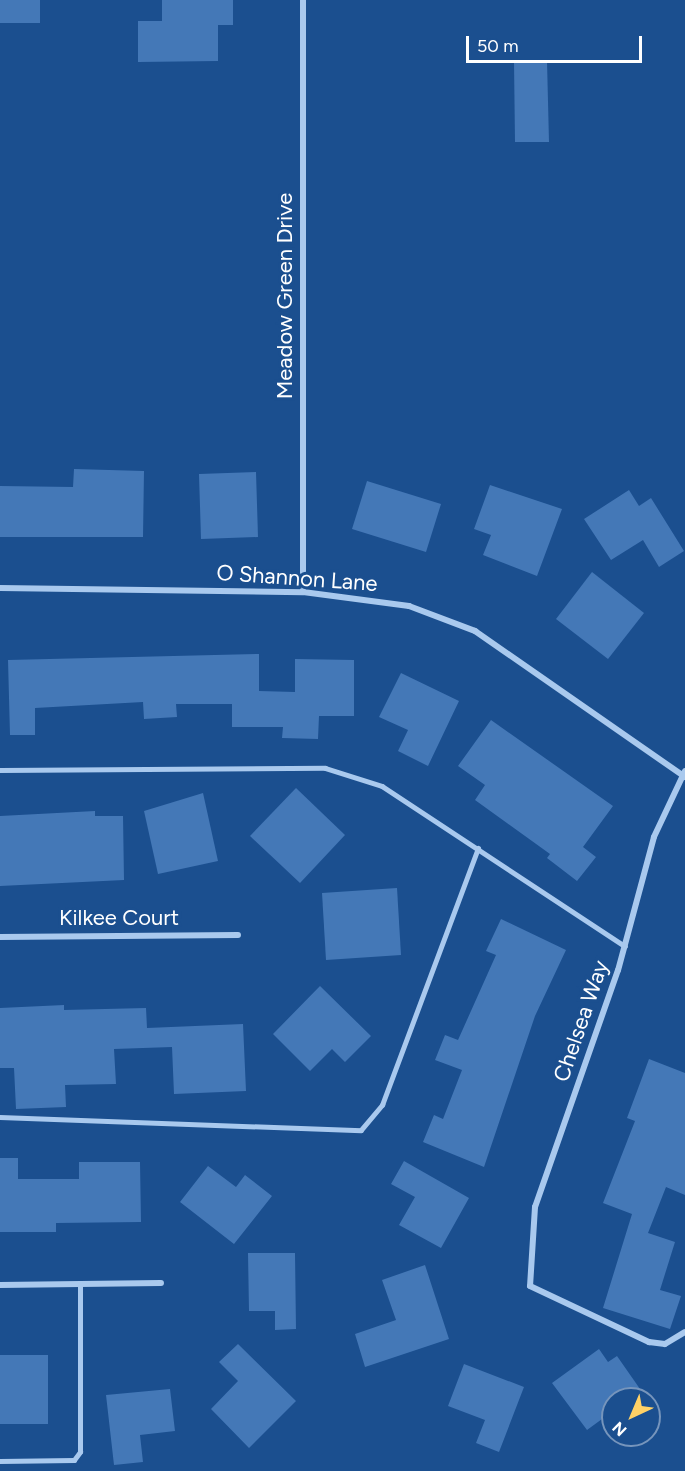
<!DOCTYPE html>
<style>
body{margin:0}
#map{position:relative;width:685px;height:1471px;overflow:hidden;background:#1b4f8f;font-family:Figtree,sans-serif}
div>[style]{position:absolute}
.building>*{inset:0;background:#4478b7}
.service>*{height:4.5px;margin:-2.25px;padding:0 2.25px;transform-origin:2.25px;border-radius:2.25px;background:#a9c9ee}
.minor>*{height:6px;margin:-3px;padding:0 3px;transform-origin:3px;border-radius:3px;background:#a9c9ee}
span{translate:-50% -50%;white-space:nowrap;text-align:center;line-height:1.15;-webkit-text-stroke:6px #1b4f8f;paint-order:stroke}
.street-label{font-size:22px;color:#fff}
.north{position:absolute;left:601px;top:1387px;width:60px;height:60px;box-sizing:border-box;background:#1b4f8f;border:2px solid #7695bc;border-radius:50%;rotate:224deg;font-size:16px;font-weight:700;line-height:24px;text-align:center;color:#fff}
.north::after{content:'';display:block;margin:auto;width:21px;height:27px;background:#ffd166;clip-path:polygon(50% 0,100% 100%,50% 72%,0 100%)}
.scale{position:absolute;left:466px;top:36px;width:176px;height:27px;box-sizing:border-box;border:3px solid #fff;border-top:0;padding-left:8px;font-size:18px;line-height:21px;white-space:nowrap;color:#fff;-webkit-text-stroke:4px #1b4f8f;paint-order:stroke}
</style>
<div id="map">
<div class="building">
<i style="clip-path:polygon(0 0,40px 0,40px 23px,0 23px)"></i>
<i style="clip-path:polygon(162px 0,233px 0,233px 25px,218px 25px,218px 61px,138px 62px,138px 21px,162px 21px)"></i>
<i style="clip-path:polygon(547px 61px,549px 142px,515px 142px,514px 62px)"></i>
<i style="clip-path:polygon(74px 469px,144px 471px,143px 537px,0 537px,0 486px,73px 487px)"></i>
<i style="clip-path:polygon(256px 472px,258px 537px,201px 539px,199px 474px)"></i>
<i style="clip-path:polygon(367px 481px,441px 504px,426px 552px,352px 529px)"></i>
<i style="clip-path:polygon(490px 485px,562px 509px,537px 576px,483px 555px,491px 535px,474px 529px)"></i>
<i style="clip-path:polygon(629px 490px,639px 506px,651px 498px,684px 551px,659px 567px,643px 540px,611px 560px,584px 519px)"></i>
<i style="clip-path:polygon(592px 572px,644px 613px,608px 659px,556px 619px)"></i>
<i style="clip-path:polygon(259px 654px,259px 691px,295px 692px,295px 659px,354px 660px,354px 716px,319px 716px,318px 739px,282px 738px,283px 727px,232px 727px,232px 704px,176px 704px,177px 717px,144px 719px,143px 702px,35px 708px,35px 735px,10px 735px,8px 660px)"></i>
<i style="clip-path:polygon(401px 673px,459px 701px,428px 766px,398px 751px,408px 730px,379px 717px)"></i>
<i style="clip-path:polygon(491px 720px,613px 806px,583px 847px,596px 857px,577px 881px,547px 858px,550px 854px,475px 800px,485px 785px,458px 766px)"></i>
<i style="clip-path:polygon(296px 788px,345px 835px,300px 883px,250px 836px)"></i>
<i style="clip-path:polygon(203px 793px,218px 861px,158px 874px,144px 811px)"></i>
<i style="clip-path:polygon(95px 811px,95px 816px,123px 816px,124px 880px,0 886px,0 816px)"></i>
<i style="clip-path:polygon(397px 888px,401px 955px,326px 960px,322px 893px)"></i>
<i style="clip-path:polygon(501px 919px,566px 950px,535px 1016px,484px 1167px,423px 1142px,434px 1115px,443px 1119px,462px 1070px,435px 1060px,445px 1035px,458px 1040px,496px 955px,486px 951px)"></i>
<i style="clip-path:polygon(320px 986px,371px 1036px,345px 1062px,332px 1049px,310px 1071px,273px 1034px)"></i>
<i style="clip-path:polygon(64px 1005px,64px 1010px,146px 1008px,147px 1028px,243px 1024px,246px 1091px,174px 1094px,172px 1047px,114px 1049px,116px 1084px,65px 1085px,66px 1107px,16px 1109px,14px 1068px,0 1068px,0 1008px)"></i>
<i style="clip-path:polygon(649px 1059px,685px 1073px,685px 1195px,666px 1187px,648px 1233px,675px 1242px,660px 1290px,681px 1296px,670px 1329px,603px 1308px,632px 1214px,603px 1203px,635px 1121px,627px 1118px)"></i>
<i style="clip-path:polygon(0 1158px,18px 1158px,18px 1179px,79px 1179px,79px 1162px,140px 1162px,141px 1222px,56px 1223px,56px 1232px,0 1232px)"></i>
<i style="clip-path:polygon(404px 1161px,469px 1198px,441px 1248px,399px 1225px,415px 1197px,391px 1184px)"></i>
<i style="clip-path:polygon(208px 1166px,236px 1187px,245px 1175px,272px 1196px,234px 1244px,180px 1202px)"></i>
<i style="clip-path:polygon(248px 1253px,295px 1253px,296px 1329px,275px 1330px,275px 1311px,249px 1311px)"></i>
<i style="clip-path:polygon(425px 1265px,449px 1339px,365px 1367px,355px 1334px,396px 1320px,382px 1280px)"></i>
<i style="clip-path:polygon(238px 1344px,296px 1401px,249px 1448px,211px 1409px,238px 1381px,219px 1362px)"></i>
<i style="clip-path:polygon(599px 1349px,608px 1362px,617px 1356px,647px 1399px,613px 1399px,613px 1411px,587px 1430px,552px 1383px)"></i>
<i style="clip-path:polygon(0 1355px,48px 1355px,48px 1424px,0 1424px)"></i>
<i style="clip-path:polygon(464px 1364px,524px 1387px,499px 1452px,476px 1443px,485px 1420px,448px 1406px)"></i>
<i style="clip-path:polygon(170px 1389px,175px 1431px,140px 1435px,143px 1462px,114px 1465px,106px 1395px)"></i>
</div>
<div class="service">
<i style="left:0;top:770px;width:325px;rotate:-0.4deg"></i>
<i style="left:325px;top:768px;width:60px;rotate:17.5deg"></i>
<i style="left:382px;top:786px;width:291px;rotate:33.4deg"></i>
<i style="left:0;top:1117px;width:361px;rotate:2.1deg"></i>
<i style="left:361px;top:1130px;width:33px;rotate:-50deg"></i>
<i style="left:382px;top:1105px;width:274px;rotate:-69.5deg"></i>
<i style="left:0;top:1461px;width:74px;rotate:-0.8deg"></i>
<i style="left:74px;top:1460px;width:10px;rotate:-53deg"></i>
<i style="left:80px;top:1452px;width:168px;rotate:-90deg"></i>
</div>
<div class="minor">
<i style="left:0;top:588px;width:303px;rotate:0.8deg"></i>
<i style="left:303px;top:592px;width:107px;rotate:7.5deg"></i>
<i style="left:409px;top:606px;width:71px;rotate:20.7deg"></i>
<i style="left:475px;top:631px;width:256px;rotate:34.8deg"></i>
<i style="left:303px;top:592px;width:592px;rotate:-90deg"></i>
<i style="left:685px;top:771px;width:73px;rotate:115.2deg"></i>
<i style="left:654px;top:837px;width:138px;rotate:105.1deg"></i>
<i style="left:618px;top:970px;width:251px;rotate:109.3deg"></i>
<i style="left:535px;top:1207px;width:79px;rotate:93.6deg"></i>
<i style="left:530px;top:1286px;width:132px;rotate:25.2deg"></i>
<i style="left:649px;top:1342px;width:16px;rotate:7deg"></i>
<i style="left:665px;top:1344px;width:23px;rotate:-31deg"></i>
<i style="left:0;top:937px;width:238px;rotate:-0.5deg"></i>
<i style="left:0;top:1285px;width:161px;rotate:-0.7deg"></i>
</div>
<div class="street-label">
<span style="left:285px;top:296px;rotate:-90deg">Meadow Green Drive</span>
<span style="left:297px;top:578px;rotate:4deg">O Shannon Lane</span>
<span style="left:119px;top:918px">Kilkee Court</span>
<span style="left:581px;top:1021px;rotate:-71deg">Chelsea Way</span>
</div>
<div class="north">N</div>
<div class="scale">50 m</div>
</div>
